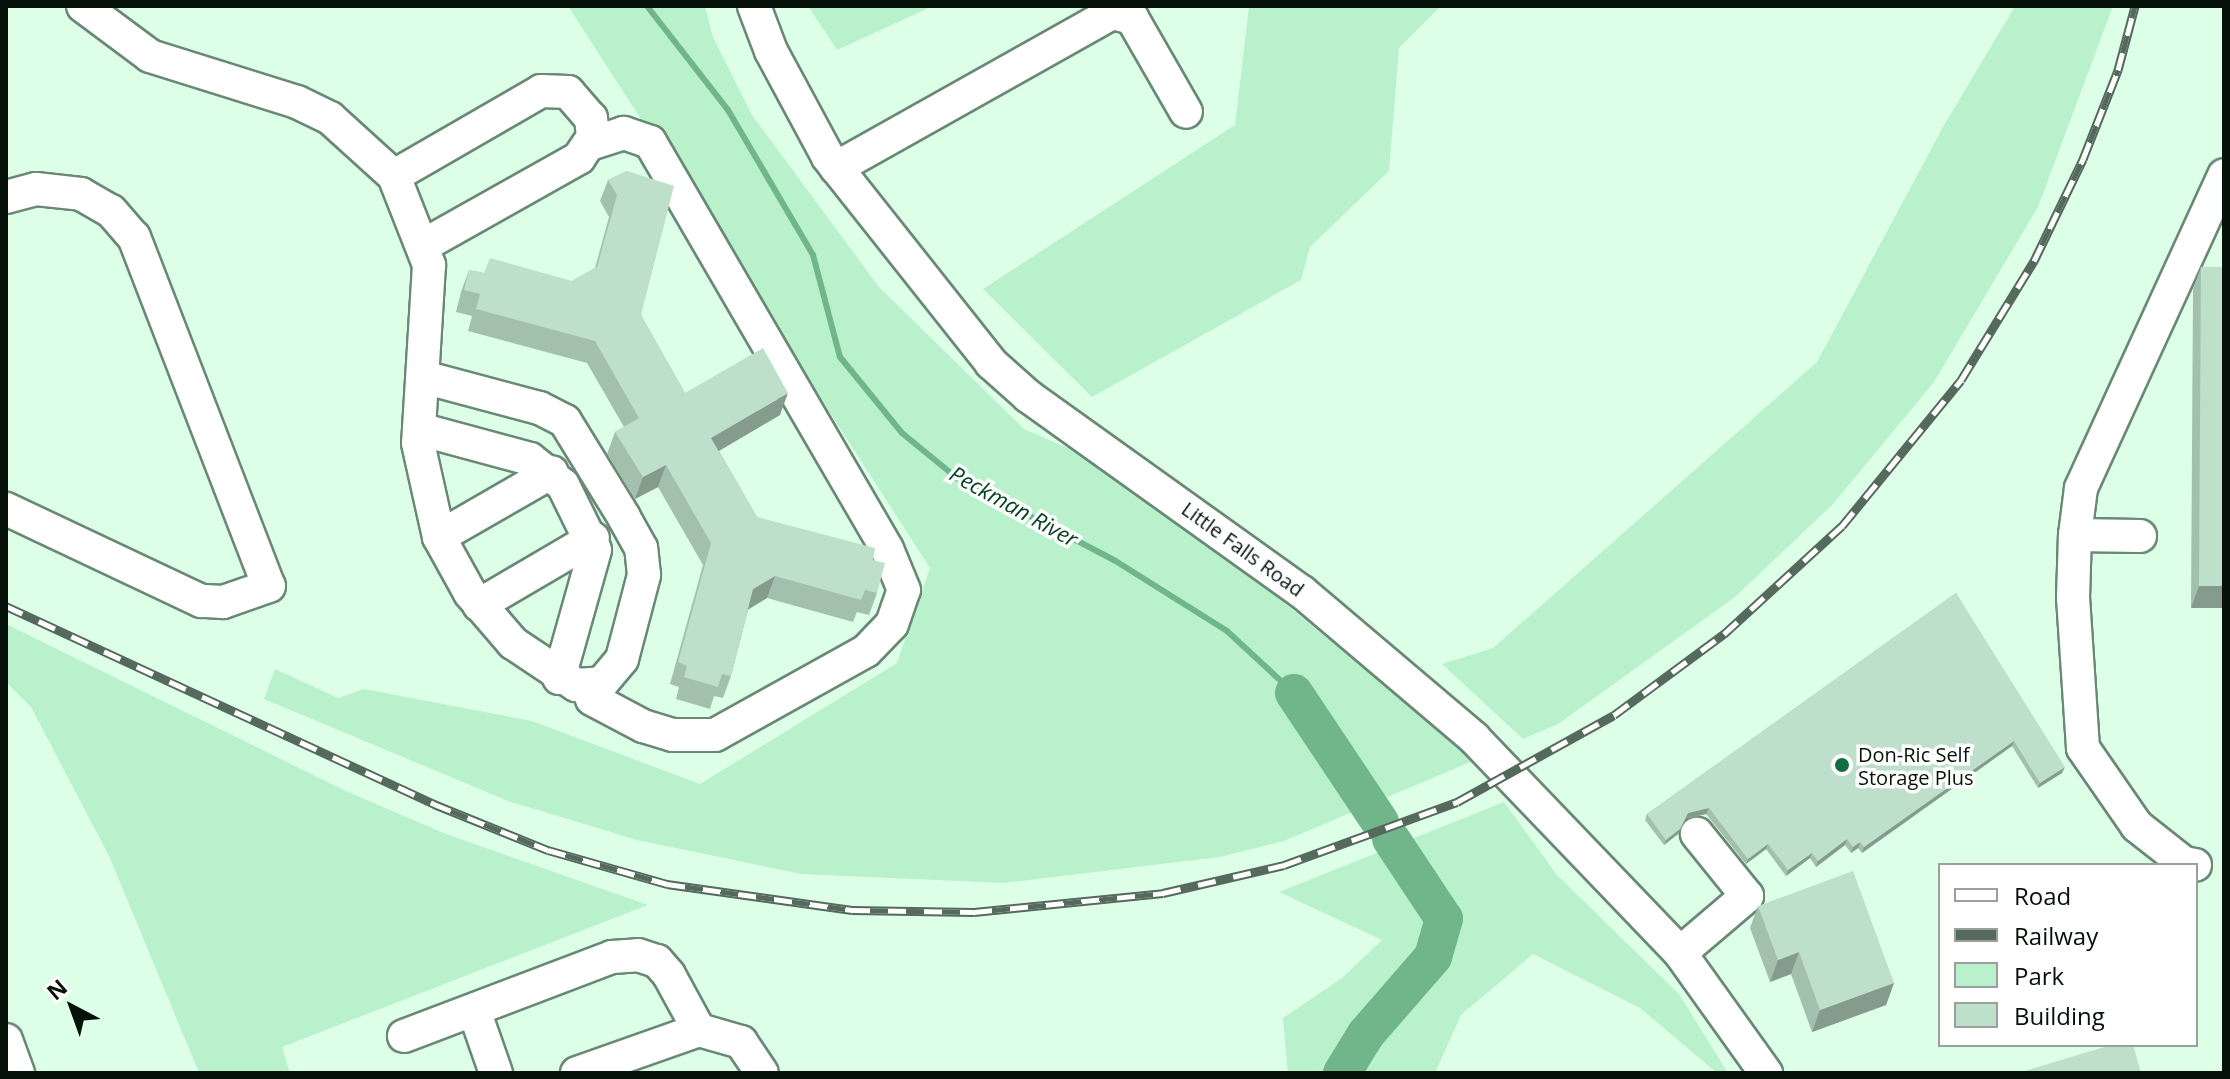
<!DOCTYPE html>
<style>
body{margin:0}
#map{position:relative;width:2230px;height:1079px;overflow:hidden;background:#ddffe8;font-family:"Open Sans",sans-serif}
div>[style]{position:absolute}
.green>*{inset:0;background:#b9f1cc}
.stream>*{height:6px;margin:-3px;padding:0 3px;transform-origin:3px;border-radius:3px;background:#71b58b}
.river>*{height:38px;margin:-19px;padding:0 19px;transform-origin:19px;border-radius:19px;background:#71b58b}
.roads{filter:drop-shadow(2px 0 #6a8975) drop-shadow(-2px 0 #6a8975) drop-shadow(0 2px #6a8975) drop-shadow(0 -2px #6a8975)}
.minor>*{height:32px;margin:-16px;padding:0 16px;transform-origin:16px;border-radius:16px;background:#fff}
.rail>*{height:9px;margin-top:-4.5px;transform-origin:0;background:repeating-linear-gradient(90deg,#fff 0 18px,#55695c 0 36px);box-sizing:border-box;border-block:2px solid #55695c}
.wall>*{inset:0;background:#a3c0ad}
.shaded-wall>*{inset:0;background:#859c8d}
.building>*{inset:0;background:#bedfc9}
.dots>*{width:22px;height:22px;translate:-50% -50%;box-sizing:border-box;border:4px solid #fff;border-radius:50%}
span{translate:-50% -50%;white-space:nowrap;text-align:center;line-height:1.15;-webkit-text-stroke:7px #fff;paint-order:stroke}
.street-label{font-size:20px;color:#06110a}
.poi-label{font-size:20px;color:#06110a}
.left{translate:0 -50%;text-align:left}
.water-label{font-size:22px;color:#084025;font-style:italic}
.frame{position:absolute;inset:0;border:8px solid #06110a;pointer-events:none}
.legend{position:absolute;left:1938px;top:863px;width:260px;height:184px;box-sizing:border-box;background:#fff;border:2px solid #9ba09d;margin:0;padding:10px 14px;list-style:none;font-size:24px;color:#06110a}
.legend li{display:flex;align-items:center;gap:16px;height:40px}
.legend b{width:40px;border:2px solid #9ba09d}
.north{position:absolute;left:32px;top:967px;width:80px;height:80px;-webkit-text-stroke:6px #fff;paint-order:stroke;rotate:319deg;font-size:22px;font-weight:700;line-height:32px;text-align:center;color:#06110a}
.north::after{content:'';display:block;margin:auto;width:28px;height:36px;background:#06110a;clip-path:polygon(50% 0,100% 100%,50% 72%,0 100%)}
</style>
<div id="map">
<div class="green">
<i style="clip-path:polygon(568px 6px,705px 6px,713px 37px,752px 115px,879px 287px,1024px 429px,1081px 454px,1242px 568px,1475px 760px,1284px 841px,1220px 857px,1004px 883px,801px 874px,637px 840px,508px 801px,264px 699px,275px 669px,338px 698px,364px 689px,532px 721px,700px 784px,897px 663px,930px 568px)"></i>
<i style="clip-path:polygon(808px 6px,933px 6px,837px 50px)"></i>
<i style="clip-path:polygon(1249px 6px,1441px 6px,1399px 48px,1389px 171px,1310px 247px,1301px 280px,1092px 397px,983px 289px,1235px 125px)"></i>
<i style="clip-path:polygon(2015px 6px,2113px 6px,2038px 207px,1934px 382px,1833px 504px,1735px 597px,1558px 724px,1523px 739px,1442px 664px,1493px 648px,1817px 362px,1943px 127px)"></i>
<i style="clip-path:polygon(6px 624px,348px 792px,446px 834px,648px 905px,282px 1047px,290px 1073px,199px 1073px,110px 858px,31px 707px,6px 682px)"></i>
<i style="clip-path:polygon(1504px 802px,1557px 875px,1679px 994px,1728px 1073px,1717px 1073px,1640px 1008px,1533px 954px,1461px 1015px,1435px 1073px,1288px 1073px,1283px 1018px,1342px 978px,1382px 940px,1279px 892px)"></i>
</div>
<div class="stream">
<i style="left:647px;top:6px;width:132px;rotate:52.1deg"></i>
<i style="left:728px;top:110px;width:168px;rotate:59.6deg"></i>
<i style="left:813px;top:255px;width:106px;rotate:75.2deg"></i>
<i style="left:840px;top:357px;width:98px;rotate:50.8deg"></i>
<i style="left:902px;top:433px;width:71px;rotate:39.3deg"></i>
<i style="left:957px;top:478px;width:177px;rotate:27.6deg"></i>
<i style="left:1114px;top:560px;width:133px;rotate:32.1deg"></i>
<i style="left:1227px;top:631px;width:91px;rotate:42.8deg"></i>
</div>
<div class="river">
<i style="left:1294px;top:693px;width:155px;rotate:56.3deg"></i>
<i style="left:1342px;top:1073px;width:46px;rotate:-58.4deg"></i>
<i style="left:1366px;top:1034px;width:102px;rotate:-49deg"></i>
<i style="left:1433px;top:957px;width:40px;rotate:-74deg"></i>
<i style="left:1444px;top:919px;width:96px;rotate:-123.5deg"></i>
</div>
<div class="roads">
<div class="minor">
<i style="left:83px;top:6px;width:84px;rotate:36.7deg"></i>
<i style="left:150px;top:56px;width:154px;rotate:17.4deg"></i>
<i style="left:297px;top:102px;width:37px;rotate:26deg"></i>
<i style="left:330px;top:118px;width:86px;rotate:42.2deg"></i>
<i style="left:394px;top:176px;width:96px;rotate:68.5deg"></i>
<i style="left:429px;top:265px;width:178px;rotate:93.5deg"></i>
<i style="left:418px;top:443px;width:96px;rotate:77.4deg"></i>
<i style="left:439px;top:537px;width:64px;rotate:61deg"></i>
<i style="left:470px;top:593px;width:66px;rotate:49.3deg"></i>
<i style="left:513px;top:643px;width:76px;rotate:33.7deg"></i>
<i style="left:576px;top:685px;width:26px;rotate:-4deg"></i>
<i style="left:602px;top:683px;width:31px;rotate:-50deg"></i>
<i style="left:622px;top:659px;width:87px;rotate:-75.3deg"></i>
<i style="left:644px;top:575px;width:27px;rotate:-96deg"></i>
<i style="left:641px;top:548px;width:35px;rotate:-119deg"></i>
<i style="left:624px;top:517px;width:113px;rotate:-121.6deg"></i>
<i style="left:565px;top:421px;width:29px;rotate:-153deg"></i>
<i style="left:539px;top:408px;width:120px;rotate:-165deg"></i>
<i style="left:754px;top:6px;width:48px;rotate:69.3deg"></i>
<i style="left:771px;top:51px;width:120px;rotate:61.7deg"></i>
<i style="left:828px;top:157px;width:263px;rotate:51.6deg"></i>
<i style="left:991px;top:363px;width:50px;rotate:41.7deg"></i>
<i style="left:1028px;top:396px;width:337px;rotate:35.6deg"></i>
<i style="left:1302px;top:592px;width:226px;rotate:40.3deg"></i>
<i style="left:1474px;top:738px;width:298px;rotate:46.2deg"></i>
<i style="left:1680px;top:953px;width:148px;rotate:54.4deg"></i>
<i style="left:836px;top:168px;width:317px;rotate:-29.3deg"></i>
<i style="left:1112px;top:13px;width:21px;rotate:14deg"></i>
<i style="left:1132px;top:18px;width:108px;rotate:60.1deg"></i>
<i style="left:394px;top:176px;width:170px;rotate:-30deg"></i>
<i style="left:541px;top:91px;width:27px;rotate:2deg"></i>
<i style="left:568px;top:92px;width:35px;rotate:49deg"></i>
<i style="left:591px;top:118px;width:19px;rotate:84deg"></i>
<i style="left:593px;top:137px;width:25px;rotate:124deg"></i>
<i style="left:579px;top:158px;width:178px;rotate:150.7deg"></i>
<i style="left:6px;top:197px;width:31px;rotate:-15deg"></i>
<i style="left:36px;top:189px;width:45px;rotate:6.3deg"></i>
<i style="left:81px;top:194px;width:34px;rotate:30deg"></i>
<i style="left:111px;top:211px;width:35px;rotate:49deg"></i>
<i style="left:134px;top:237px;width:374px;rotate:68.9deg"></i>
<i style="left:269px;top:586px;width:49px;rotate:160.8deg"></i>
<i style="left:223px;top:602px;width:22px;rotate:-177deg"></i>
<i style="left:201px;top:601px;width:216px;rotate:-154.7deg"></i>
<i style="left:419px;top:429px;width:115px;rotate:15.1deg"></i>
<i style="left:530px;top:459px;width:42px;rotate:38.2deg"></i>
<i style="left:563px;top:485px;width:72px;rotate:63.8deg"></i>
<i style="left:595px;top:550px;width:133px;rotate:105.7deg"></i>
<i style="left:2075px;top:535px;width:65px;rotate:0.9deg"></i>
<i style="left:439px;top:537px;width:130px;rotate:-29.9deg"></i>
<i style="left:479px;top:605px;width:132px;rotate:-30.4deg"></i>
<i style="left:589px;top:686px;width:13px;rotate:77deg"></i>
<i style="left:592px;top:699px;width:58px;rotate:27.9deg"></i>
<i style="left:643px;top:726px;width:31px;rotate:17deg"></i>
<i style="left:673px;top:735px;width:42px"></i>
<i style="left:715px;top:735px;width:173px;rotate:-29.1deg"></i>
<i style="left:866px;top:651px;width:37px;rotate:-46deg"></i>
<i style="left:892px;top:624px;width:36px;rotate:-71deg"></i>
<i style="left:904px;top:590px;width:44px;rotate:-112.5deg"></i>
<i style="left:887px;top:549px;width:471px;rotate:-120.2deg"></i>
<i style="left:650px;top:142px;width:28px;rotate:-161deg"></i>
<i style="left:624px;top:133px;width:35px;rotate:162deg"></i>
<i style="left:2195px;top:865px;width:11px;rotate:-170deg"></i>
<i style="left:2184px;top:863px;width:60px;rotate:-141.8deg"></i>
<i style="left:2137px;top:826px;width:95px;rotate:-124.7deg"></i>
<i style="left:2083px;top:748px;width:150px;rotate:-93.8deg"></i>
<i style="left:2073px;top:598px;width:63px;rotate:-88.2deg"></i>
<i style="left:2075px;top:535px;width:47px;rotate:-82.7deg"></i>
<i style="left:2081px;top:488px;width:344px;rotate:-65.4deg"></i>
<i style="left:1680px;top:953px;width:88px;rotate:-40.4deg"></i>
<i style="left:1747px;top:896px;width:80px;rotate:-128.9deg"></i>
<i style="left:474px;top:1010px;width:67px;rotate:70.8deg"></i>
<i style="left:404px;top:1036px;width:222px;rotate:-20.8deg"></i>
<i style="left:612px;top:957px;width:26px;rotate:-4deg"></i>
<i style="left:638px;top:955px;width:20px;rotate:18deg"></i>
<i style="left:657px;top:961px;width:18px;rotate:49deg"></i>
<i style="left:669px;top:975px;width:63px;rotate:61.4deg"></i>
<i style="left:6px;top:1040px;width:35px;rotate:70deg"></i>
<i style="left:577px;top:1073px;width:129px;rotate:-19.4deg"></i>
<i style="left:699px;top:1030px;width:44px;rotate:15.9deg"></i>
<i style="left:741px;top:1042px;width:37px;rotate:56deg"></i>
</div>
</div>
<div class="rail">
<i style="left:6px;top:606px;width:472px;rotate:24.8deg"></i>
<i style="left:434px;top:804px;width:123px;rotate:22deg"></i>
<i style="left:548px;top:850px;width:124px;rotate:15.9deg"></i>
<i style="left:667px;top:884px;width:187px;rotate:8deg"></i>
<i style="left:852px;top:910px;width:122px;rotate:0.9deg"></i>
<i style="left:974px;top:912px;width:190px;rotate:-5.7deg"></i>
<i style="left:1163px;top:893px;width:124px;rotate:-13deg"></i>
<i style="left:1284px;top:865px;width:184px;rotate:-20deg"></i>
<i style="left:1457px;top:802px;width:179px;rotate:-29deg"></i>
<i style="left:1614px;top:715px;width:137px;rotate:-36.4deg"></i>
<i style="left:1724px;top:634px;width:160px;rotate:-42.5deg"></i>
<i style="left:1842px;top:526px;width:188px;rotate:-50.8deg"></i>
<i style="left:1961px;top:380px;width:140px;rotate:-58.5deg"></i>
<i style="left:2034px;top:261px;width:113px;rotate:-64.3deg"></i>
<i style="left:2083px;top:159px;width:96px;rotate:-68.5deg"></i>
<i style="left:2118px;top:70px;width:66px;rotate:-75.1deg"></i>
</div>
<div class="wall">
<i style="clip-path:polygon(627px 171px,641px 315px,685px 393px,780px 415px,719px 451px,757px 517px,873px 560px,877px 593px,869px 615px,857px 612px,853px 622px,767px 598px,748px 610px,731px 676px,723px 698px,714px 696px,710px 709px,676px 699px,679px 687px,670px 684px,703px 565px,658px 487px,635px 499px,607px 454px,615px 432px,624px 427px,587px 363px,468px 331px,472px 316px,456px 312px,461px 292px,469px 270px,484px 273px,572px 281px,595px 268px,609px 217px,600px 201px,608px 180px)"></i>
<i style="clip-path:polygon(2201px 267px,2224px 267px,2224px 608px,2191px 608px,2193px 289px)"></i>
<i style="clip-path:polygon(1956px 593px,2062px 773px,2038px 788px,2012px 746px,1862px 853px,1858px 848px,1851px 853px,1845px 845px,1816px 867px,1810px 858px,1786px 876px,1766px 849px,1746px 864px,1706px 814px,1686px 819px,1678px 834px,1664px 845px,1645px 820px,1647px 814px)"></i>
<i style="clip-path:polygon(1758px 906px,1894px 983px,1886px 1005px,1812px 1032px,1791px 974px,1770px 982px,1750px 928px)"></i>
</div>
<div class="shaded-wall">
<i style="clip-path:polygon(788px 393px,780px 415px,703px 460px,711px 438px)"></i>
<i style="clip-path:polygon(666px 465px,658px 487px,635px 499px,643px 477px)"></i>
<i style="clip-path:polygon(775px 576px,767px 598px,745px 611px,753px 589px)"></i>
<i style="clip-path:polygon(2199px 586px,2224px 586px,2224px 608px,2191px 608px)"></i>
<i style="clip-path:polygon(2014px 741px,2012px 746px,1862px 853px,1864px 847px)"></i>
<i style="clip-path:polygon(2065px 767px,2062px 773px,2038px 788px,2040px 783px)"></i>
<i style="clip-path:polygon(1709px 808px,1706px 814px,1686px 819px,1678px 834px,1664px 845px,1666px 840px,1688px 813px)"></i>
<i style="clip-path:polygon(1847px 839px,1845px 845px,1816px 867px,1818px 861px)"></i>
<i style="clip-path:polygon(1860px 842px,1858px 848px,1851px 853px,1853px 847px)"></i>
<i style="clip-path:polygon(1768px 844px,1766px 849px,1746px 864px,1748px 859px)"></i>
<i style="clip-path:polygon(1812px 853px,1810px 858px,1786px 876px,1788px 870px)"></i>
<i style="clip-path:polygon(1799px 952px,1791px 974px,1770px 982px,1778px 960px)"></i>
<i style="clip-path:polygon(1894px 983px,1886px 1005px,1812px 1032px,1820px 1010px)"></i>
</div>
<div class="building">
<i style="clip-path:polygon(627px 171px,674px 186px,641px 315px,685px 393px,763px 348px,788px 393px,711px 438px,757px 517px,875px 548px,873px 560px,885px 563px,877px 593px,865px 590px,861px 600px,775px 576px,753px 589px,731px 676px,722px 674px,718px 687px,684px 677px,687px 666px,678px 662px,711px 543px,666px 465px,643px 477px,615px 432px,639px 418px,595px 341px,476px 309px,480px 294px,464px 290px,469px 270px,484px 273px,490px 258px,572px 281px,597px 267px,617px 195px,608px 180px)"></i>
<i style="clip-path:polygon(2201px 267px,2224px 267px,2224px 586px,2199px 586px)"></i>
<i style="clip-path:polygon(1956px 593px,2065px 767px,2040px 783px,2014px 741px,1864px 847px,1860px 842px,1853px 847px,1847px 839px,1818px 861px,1812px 853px,1788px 870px,1768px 844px,1748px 859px,1709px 808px,1688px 813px,1680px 829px,1666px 840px,1647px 814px)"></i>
<i style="clip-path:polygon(1853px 871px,1894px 983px,1820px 1010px,1799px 952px,1778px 960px,1758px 906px)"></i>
<i style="clip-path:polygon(2111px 1045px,2133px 1045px,2141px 1073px,2018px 1073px)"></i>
</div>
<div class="dots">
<i style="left:1842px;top:765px;background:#126d41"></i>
</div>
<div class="street-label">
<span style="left:1243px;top:549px;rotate:36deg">Little Falls Road</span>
</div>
<div class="poi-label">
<span class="left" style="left:1858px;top:766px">Don-Ric Self<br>Storage Plus</span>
</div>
<div class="water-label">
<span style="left:1014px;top:506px;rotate:29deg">Peckman River</span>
</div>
<div class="frame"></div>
<ul class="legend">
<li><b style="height:10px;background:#fff"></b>Road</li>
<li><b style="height:10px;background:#55695c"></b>Railway</li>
<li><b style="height:22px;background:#b9f1cc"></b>Park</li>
<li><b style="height:22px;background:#bedfc9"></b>Building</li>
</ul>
<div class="north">N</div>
</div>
